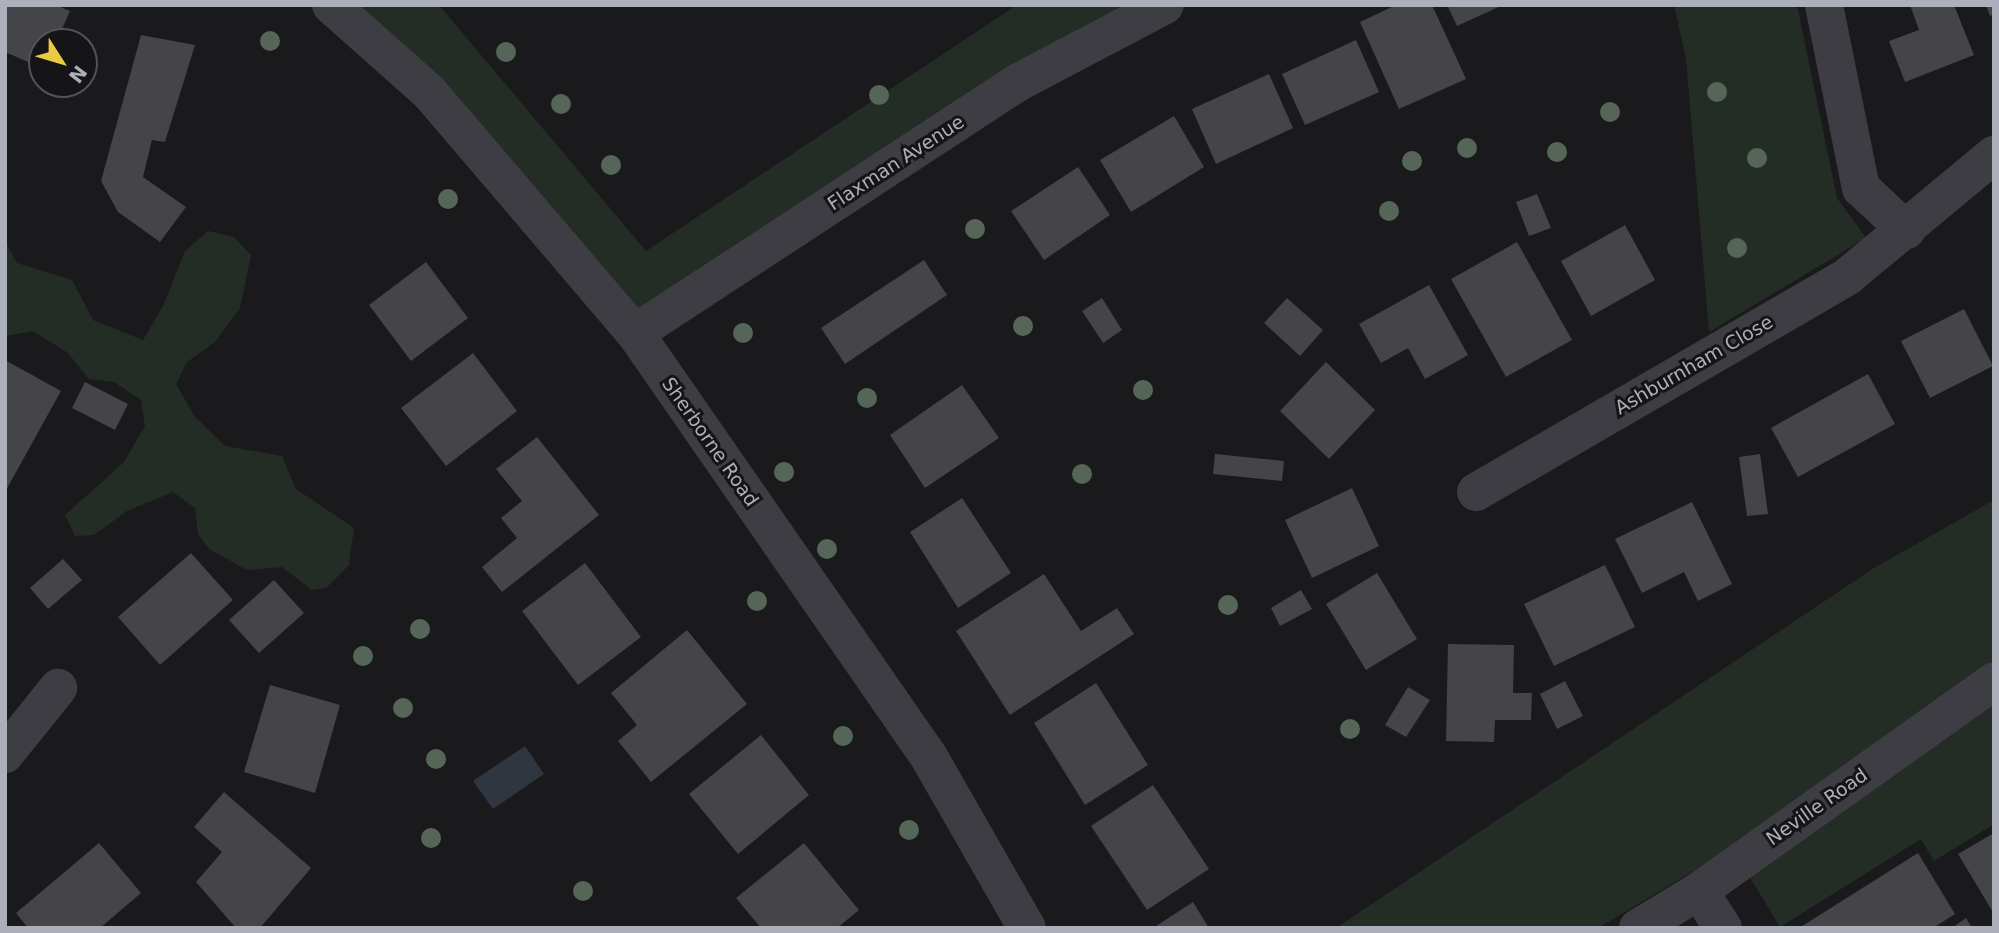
<!DOCTYPE html>
<style>
body{margin:0}
#map{position:relative;width:1999px;height:933px;overflow:hidden;background:#1a1a1c;font-family:"DejaVu Sans",sans-serif}
div>[style]{position:absolute}
.green>*{inset:0;background:#242c26}
.water>*{inset:0;background:#30363f}
.building>*{inset:0;background:#444449}
.minor>*{height:38px;margin:-19px;padding:0 19px;transform-origin:19px;border-radius:19px;background:#3d3d43}
.tertiary>*{height:38px;margin:-19px;padding:0 19px;transform-origin:19px;border-radius:19px;background:#3d3d43}
.trees>*{width:20px;height:20px;margin:-10px;border-radius:50%;background:#556659}
span{translate:-50% -50%;white-space:nowrap;text-align:center;line-height:1.15;-webkit-text-stroke:6px #151517;paint-order:stroke}
.street-label{font-size:19px;color:#adafbb}
.frame{position:absolute;inset:0;border:7px solid #adafbb;pointer-events:none}
.north{position:absolute;left:28px;top:28px;width:70px;height:70px;box-sizing:border-box;background:#151517;border:2px solid #525359;border-radius:50%;rotate:127deg;font-size:19px;font-weight:700;line-height:28px;text-align:center;color:#adafbb}
.north::after{content:'';display:block;margin:auto;width:24px;height:32px;background:#ebc943;clip-path:polygon(50% 0,100% 100%,50% 72%,0 100%)}
</style>
<div id="map">
<div class="green">
<i style="clip-path:polygon(359px 5px,439px 5px,646px 251px,1017px 5px,1142px 5px,641px 316px)"></i>
<i style="clip-path:polygon(1674px 5px,1797px 5px,1837px 198px,1866px 238px,1709px 332px,1686px 59px)"></i>
<i style="clip-path:polygon(208px 231px,234px 237px,251px 255px,240px 308px,215px 342px,187px 362px,176px 384px,195px 417px,225px 446px,282px 456px,296px 489px,354px 528px,349px 565px,326px 588px,312px 590px,282px 567px,247px 570px,209px 549px,198px 534px,195px 508px,173px 492px,127px 511px,94px 535px,75px 536px,65px 515px,124px 462px,145px 426px,141px 400px,114px 382px,89px 379px,68px 353px,33px 331px,5px 336px,5px 241px,17px 263px,72px 280px,93px 320px,143px 340px,163px 306px,185px 251px)"></i>
<i style="clip-path:polygon(1994px 500px,1994px 824px,1934px 861px,1921px 839px,1780px 927px,1732px 848px,1598px 928px,1336px 928px,1874px 568px)"></i>
</div>
<div class="water">
<i style="clip-path:polygon(525px 746px,544px 774px,493px 809px,473px 781px)"></i>
</div>
<div class="building">
<i style="clip-path:polygon(5px 5px,56px 5px,70px 11px,56px 42px,42px 42px,42px 68px,5px 52px)"></i>
<i style="clip-path:polygon(1396px 5px,1432px 5px,1466px 79px,1399px 109px,1360px 22px)"></i>
<i style="clip-path:polygon(1447px 5px,1503px 5px,1457px 26px)"></i>
<i style="clip-path:polygon(1910px 5px,1954px 5px,1974px 55px,1905px 82px,1889px 41px,1919px 30px)"></i>
<i style="clip-path:polygon(1986px 5px,1994px 5px,1994px 14px,1990px 16px)"></i>
<i style="clip-path:polygon(141px 35px,195px 45px,165px 142px,152px 140px,143px 177px,186px 207px,160px 242px,118px 212px,101px 181px)"></i>
<i style="clip-path:polygon(1356px 40px,1379px 92px,1305px 125px,1282px 74px)"></i>
<i style="clip-path:polygon(1269px 74px,1293px 128px,1216px 164px,1192px 109px)"></i>
<i style="clip-path:polygon(1174px 116px,1204px 167px,1131px 212px,1100px 160px)"></i>
<i style="clip-path:polygon(1078px 167px,1110px 215px,1044px 260px,1011px 211px)"></i>
<i style="clip-path:polygon(1537px 194px,1551px 228px,1529px 236px,1516px 202px)"></i>
<i style="clip-path:polygon(1625px 225px,1655px 280px,1591px 316px,1561px 261px)"></i>
<i style="clip-path:polygon(1517px 242px,1572px 340px,1506px 377px,1451px 279px)"></i>
<i style="clip-path:polygon(924px 260px,947px 295px,845px 364px,821px 328px)"></i>
<i style="clip-path:polygon(426px 262px,468px 318px,411px 361px,369px 305px)"></i>
<i style="clip-path:polygon(1429px 285px,1468px 355px,1425px 379px,1408px 348px,1381px 363px,1359px 324px)"></i>
<i style="clip-path:polygon(1102px 298px,1122px 330px,1103px 343px,1082px 311px)"></i>
<i style="clip-path:polygon(1287px 298px,1323px 330px,1300px 356px,1264px 323px)"></i>
<i style="clip-path:polygon(1964px 309px,1993px 366px,1930px 398px,1901px 341px)"></i>
<i style="clip-path:polygon(473px 353px,517px 411px,446px 466px,401px 408px)"></i>
<i style="clip-path:polygon(5px 360px,61px 391px,5px 492px)"></i>
<i style="clip-path:polygon(1326px 362px,1375px 410px,1329px 459px,1280px 411px)"></i>
<i style="clip-path:polygon(1868px 374px,1895px 424px,1798px 477px,1771px 428px)"></i>
<i style="clip-path:polygon(85px 382px,128px 404px,115px 430px,72px 408px)"></i>
<i style="clip-path:polygon(962px 385px,999px 438px,925px 488px,890px 435px)"></i>
<i style="clip-path:polygon(537px 437px,599px 515px,502px 592px,482px 567px,517px 538px,501px 518px,522px 501px,496px 469px)"></i>
<i style="clip-path:polygon(1215px 454px,1284px 461px,1282px 481px,1213px 474px)"></i>
<i style="clip-path:polygon(1760px 454px,1768px 514px,1747px 516px,1739px 457px)"></i>
<i style="clip-path:polygon(1352px 488px,1379px 546px,1312px 578px,1285px 520px)"></i>
<i style="clip-path:polygon(962px 498px,1011px 573px,958px 608px,910px 532px)"></i>
<i style="clip-path:polygon(1692px 502px,1732px 584px,1698px 601px,1684px 572px,1642px 593px,1615px 539px)"></i>
<i style="clip-path:polygon(191px 553px,233px 600px,160px 665px,118px 617px)"></i>
<i style="clip-path:polygon(63px 559px,82px 580px,48px 609px,30px 588px)"></i>
<i style="clip-path:polygon(585px 563px,641px 637px,578px 685px,522px 611px)"></i>
<i style="clip-path:polygon(1605px 565px,1635px 627px,1554px 666px,1524px 604px)"></i>
<i style="clip-path:polygon(1377px 573px,1417px 639px,1366px 670px,1326px 604px)"></i>
<i style="clip-path:polygon(1044px 574px,1081px 631px,1117px 608px,1134px 634px,1010px 715px,956px 631px)"></i>
<i style="clip-path:polygon(274px 580px,304px 613px,259px 653px,229px 620px)"></i>
<i style="clip-path:polygon(1301px 590px,1312px 609px,1280px 626px,1271px 608px)"></i>
<i style="clip-path:polygon(687px 630px,747px 704px,651px 782px,618px 741px,637px 725px,611px 693px)"></i>
<i style="clip-path:polygon(1448px 644px,1514px 645px,1513px 693px,1532px 693px,1531px 720px,1495px 720px,1494px 742px,1446px 741px)"></i>
<i style="clip-path:polygon(1565px 681px,1583px 716px,1557px 729px,1540px 694px)"></i>
<i style="clip-path:polygon(1096px 683px,1148px 765px,1085px 805px,1034px 723px)"></i>
<i style="clip-path:polygon(270px 685px,340px 705px,315px 793px,244px 772px)"></i>
<i style="clip-path:polygon(1408px 687px,1430px 700px,1406px 737px,1385px 725px)"></i>
<i style="clip-path:polygon(761px 735px,809px 795px,738px 854px,689px 794px)"></i>
<i style="clip-path:polygon(1153px 785px,1209px 869px,1147px 910px,1091px 826px)"></i>
<i style="clip-path:polygon(224px 792px,311px 868px,260px 928px,236px 928px,196px 882px,222px 852px,194px 827px)"></i>
<i style="clip-path:polygon(1994px 833px,1994px 914px,1958px 854px)"></i>
<i style="clip-path:polygon(99px 843px,141px 893px,100px 928px,28px 928px,16px 913px)"></i>
<i style="clip-path:polygon(804px 843px,859px 910px,837px 928px,761px 928px,736px 898px)"></i>
<i style="clip-path:polygon(1918px 853px,1955px 914px,1933px 928px,1799px 928px)"></i>
<i style="clip-path:polygon(1193px 902px,1209px 928px,1153px 928px)"></i>
<i style="clip-path:polygon(1966px 918px,1972px 928px,1952px 928px)"></i>
</div>
<div class="minor">
<i style="left:1824px;top:5px;width:187px;rotate:78.6deg"></i>
<i style="left:1861px;top:188px;width:62px;rotate:43deg"></i>
<i style="left:635px;top:333px;width:457px;rotate:-33.2deg"></i>
<i style="left:1017px;top:83px;width:167px;rotate:-27.8deg"></i>
<i style="left:1476px;top:492px;width:430px;rotate:-30.1deg"></i>
<i style="left:1848px;top:276px;width:190px;rotate:-39.7deg"></i>
<i style="left:5px;top:754px;width:85px;rotate:-51.2deg"></i>
<i style="left:1699px;top:891px;width:44px;rotate:57deg"></i>
<i style="left:1638px;top:928px;width:71px;rotate:-31.2deg"></i>
<i style="left:1699px;top:891px;width:362px;rotate:-35.4deg"></i>
</div>
<div class="tertiary">
<i style="left:331px;top:5px;width:131px;rotate:41.6deg"></i>
<i style="left:429px;top:92px;width:317px;rotate:49.5deg"></i>
<i style="left:635px;top:333px;width:516px;rotate:55.26deg"></i>
<i style="left:929px;top:757px;width:197px;rotate:60.2deg"></i>
</div>
<div class="trees">
<i style="left:270px;top:41px"></i>
<i style="left:506px;top:52px"></i>
<i style="left:1717px;top:92px"></i>
<i style="left:879px;top:95px"></i>
<i style="left:561px;top:104px"></i>
<i style="left:1610px;top:112px"></i>
<i style="left:1467px;top:148px"></i>
<i style="left:1557px;top:152px"></i>
<i style="left:1757px;top:158px"></i>
<i style="left:1412px;top:161px"></i>
<i style="left:611px;top:165px"></i>
<i style="left:448px;top:199px"></i>
<i style="left:1389px;top:211px"></i>
<i style="left:975px;top:229px"></i>
<i style="left:1737px;top:248px"></i>
<i style="left:1023px;top:326px"></i>
<i style="left:743px;top:333px"></i>
<i style="left:1143px;top:390px"></i>
<i style="left:867px;top:398px"></i>
<i style="left:784px;top:472px"></i>
<i style="left:1082px;top:474px"></i>
<i style="left:827px;top:549px"></i>
<i style="left:757px;top:601px"></i>
<i style="left:1228px;top:605px"></i>
<i style="left:420px;top:629px"></i>
<i style="left:363px;top:656px"></i>
<i style="left:403px;top:708px"></i>
<i style="left:1350px;top:729px"></i>
<i style="left:843px;top:736px"></i>
<i style="left:436px;top:759px"></i>
<i style="left:909px;top:830px"></i>
<i style="left:431px;top:838px"></i>
<i style="left:583px;top:891px"></i>
</div>
<div class="street-label">
<span style="left:896px;top:163px;rotate:-33deg">Flaxman Avenue</span>
<span style="left:1694px;top:365px;rotate:-30deg">Ashburnham Close</span>
<span style="left:710px;top:442px;rotate:55deg">Sherborne Road</span>
<span style="left:1817px;top:807px;rotate:-35deg">Neville Road</span>
</div>
<div class="frame"></div>
<div class="north">N</div>
</div>
